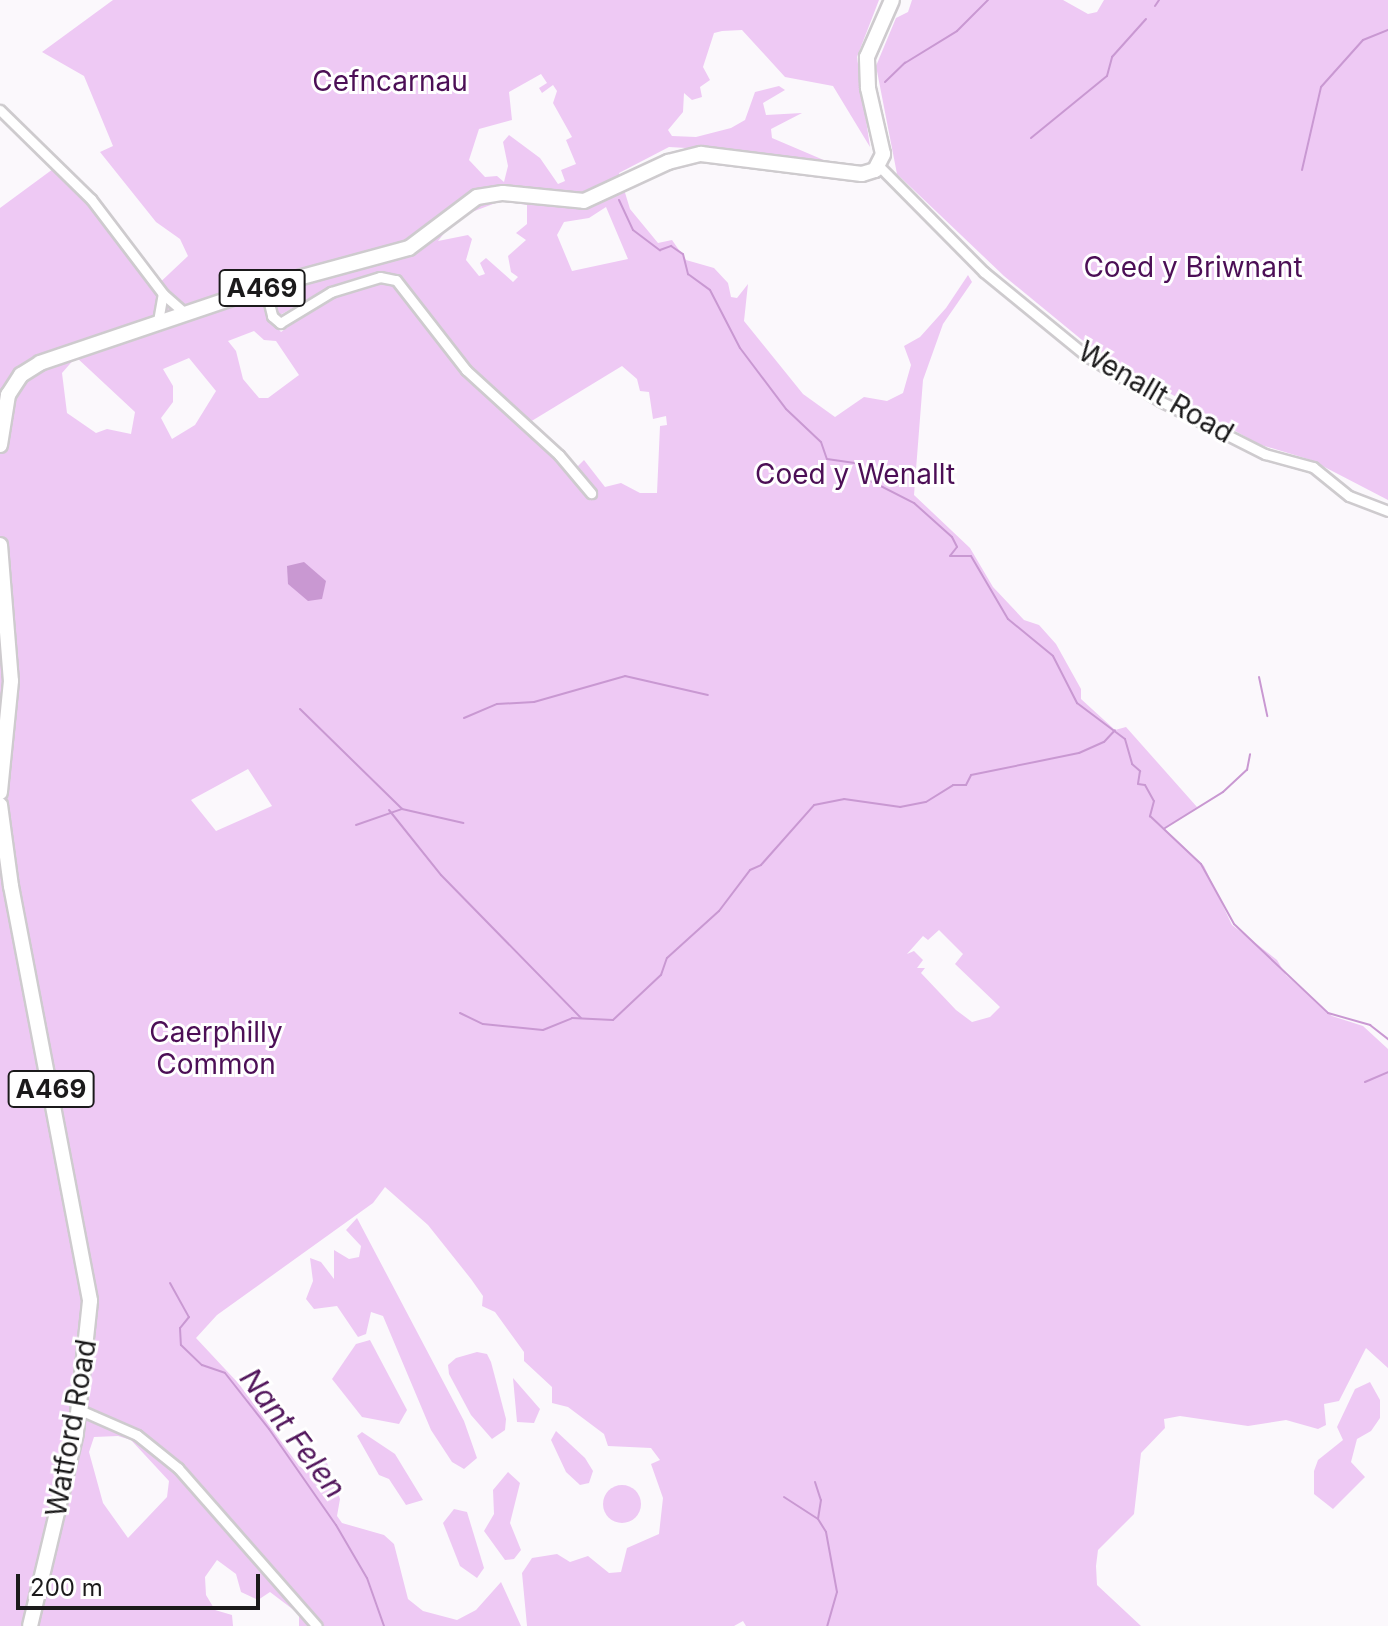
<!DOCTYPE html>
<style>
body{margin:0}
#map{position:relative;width:1388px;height:1626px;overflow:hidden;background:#fbf8fc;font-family:Inter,sans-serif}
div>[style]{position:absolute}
.green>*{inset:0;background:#eec9f4}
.round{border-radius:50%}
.water>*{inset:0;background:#c998d2}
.stream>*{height:2px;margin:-1px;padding:0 1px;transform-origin:1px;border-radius:1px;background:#c998d2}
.roads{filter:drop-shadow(2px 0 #cecbce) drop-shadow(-2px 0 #cecbce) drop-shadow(0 2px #cecbce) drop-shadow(0 -2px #cecbce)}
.minor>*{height:9px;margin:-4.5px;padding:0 4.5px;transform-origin:4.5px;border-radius:4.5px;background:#fff}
.primary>*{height:14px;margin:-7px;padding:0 7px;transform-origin:7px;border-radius:7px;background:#fff}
span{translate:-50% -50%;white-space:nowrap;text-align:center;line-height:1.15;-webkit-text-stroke:6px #fff;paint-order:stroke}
.shield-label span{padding:2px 6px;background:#fff;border:2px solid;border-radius:6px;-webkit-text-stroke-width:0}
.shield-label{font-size:26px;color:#1b1a1b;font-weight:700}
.park-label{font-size:28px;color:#4c0f56}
.street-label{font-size:28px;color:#1b1a1b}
.water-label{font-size:30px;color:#52165c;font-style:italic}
.scale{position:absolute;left:16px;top:1574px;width:244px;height:36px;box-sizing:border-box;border:4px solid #1b1a1b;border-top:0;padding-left:10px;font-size:24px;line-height:28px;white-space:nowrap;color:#1b1a1b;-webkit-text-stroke:6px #fff;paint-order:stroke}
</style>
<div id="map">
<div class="green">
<i style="clip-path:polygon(evenodd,113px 0,879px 0,857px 57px,870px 147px,833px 86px,785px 77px,742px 30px,722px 31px,714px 33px,703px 67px,710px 80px,700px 87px,702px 97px,692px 100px,684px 93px,683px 112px,668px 130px,672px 136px,696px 137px,731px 128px,745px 120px,755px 92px,779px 86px,785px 90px,763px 103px,766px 115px,802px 113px,771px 129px,772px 138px,826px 161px,818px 164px,756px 152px,669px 147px,619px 173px,630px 209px,658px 243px,672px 240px,686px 260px,714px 268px,728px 283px,731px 297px,737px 298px,748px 284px,744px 321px,803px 394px,835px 417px,864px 397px,887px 401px,903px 393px,911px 365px,904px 346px,920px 337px,946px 308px,968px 275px,972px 282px,943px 324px,923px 380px,914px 495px,970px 548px,993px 587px,1024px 620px,1039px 625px,1056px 644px,1081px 689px,1081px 699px,1115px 730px,1126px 727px,1197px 807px,1165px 829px,1204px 866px,1232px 925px,1277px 960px,1286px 975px,1332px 1016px,1363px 1026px,1388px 1049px,1388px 1368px,1366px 1348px,1339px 1401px,1324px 1404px,1326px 1425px,1318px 1429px,1286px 1420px,1248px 1426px,1180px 1416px,1164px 1419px,1165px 1428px,1141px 1453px,1134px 1514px,1098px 1550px,1096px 1566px,1097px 1585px,1141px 1626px,746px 1626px,743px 1621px,734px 1626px,527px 1626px,522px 1573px,532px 1558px,557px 1554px,570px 1562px,588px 1556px,609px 1573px,621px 1572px,627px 1548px,659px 1534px,663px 1498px,651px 1464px,660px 1460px,651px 1448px,608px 1446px,604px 1434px,568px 1407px,552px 1403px,552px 1387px,524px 1361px,524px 1352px,495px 1312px,482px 1306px,483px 1296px,471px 1279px,428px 1225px,385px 1187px,373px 1203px,217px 1315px,196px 1338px,239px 1384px,299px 1466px,308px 1472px,310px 1454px,326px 1460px,340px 1499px,337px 1516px,342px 1523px,384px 1535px,394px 1544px,408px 1599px,423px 1611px,457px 1620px,476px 1610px,501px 1582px,521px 1626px,299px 1626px,299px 1614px,270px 1592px,258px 1600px,241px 1592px,236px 1574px,217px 1560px,205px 1577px,206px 1595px,215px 1610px,232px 1615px,233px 1626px,0 1626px,0 208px,53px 169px,97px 213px,153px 289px,188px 256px,180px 239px,156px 222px,100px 152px,113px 146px,84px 76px,42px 52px,113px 0,541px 74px,547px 83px,539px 88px,542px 93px,553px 85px,557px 91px,553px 103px,572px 137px,566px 140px,576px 164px,561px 170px,565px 181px,558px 184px,540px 158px,509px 135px,503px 142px,508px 166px,504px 182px,497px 176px,485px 177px,469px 160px,479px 129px,512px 120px,509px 92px,541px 74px,113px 0,501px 201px,527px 205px,527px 224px,516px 233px,526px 240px,508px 256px,511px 272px,518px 277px,513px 282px,486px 258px,480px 263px,485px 274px,479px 276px,466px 260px,472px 239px,468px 235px,438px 241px,456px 218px,501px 201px,113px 0,606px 207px,628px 259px,572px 271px,557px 235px,564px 222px,589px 218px,606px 207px,113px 0,391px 278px,459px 363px,394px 284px,381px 281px,325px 300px,281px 332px,271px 320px,318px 294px,391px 278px,113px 0,254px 331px,264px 340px,276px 341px,299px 375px,268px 398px,259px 398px,243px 379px,236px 351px,228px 341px,254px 331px,113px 0,76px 357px,135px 412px,131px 434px,107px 429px,96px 433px,67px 413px,62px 373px,76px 357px,113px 0,189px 358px,216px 391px,195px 425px,172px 439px,161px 418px,173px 402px,173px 386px,163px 369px,189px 358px,113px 0,622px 366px,637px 379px,640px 391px,649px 392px,653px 419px,666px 416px,667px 425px,660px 426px,657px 493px,640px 493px,621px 483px,605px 487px,584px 460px,576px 468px,530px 422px,622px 366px,113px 0,248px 769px,272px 806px,216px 831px,191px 800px,248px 769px,113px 0,939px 930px,963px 954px,955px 964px,1000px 1007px,990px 1017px,972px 1022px,956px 1010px,921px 973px,925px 968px,917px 968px,923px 960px,914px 951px,907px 954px,923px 936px,928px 940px,939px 930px,113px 0,118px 1436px,131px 1440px,169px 1481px,167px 1497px,128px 1538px,103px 1503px,89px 1452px,94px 1437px,118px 1436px)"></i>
<i style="clip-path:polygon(912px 0,1063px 0,1088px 14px,1097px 12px,1104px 0,1388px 0,1388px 500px,1311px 460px,1258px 444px,1093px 349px,1004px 276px,897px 174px,876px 66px,896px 18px,908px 12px)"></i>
<i style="clip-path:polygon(357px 1218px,464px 1421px,477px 1458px,464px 1469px,452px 1462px,431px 1430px,383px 1316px,371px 1312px,366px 1334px,358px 1337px,337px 1306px,314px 1309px,306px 1299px,313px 1281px,310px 1258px,321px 1262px,334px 1279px,334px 1250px,349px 1259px,359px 1257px,361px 1246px,346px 1230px)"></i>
<i style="clip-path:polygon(370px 1340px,407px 1410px,399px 1424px,362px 1417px,332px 1379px,356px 1344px)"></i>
<i style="clip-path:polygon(477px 1352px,487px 1354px,491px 1362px,506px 1419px,505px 1430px,492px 1439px,471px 1415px,449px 1374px,448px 1365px,456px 1358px)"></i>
<i style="clip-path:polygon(513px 1378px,540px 1409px,534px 1423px,517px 1422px)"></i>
<i style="clip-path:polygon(1370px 1382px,1380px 1400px,1380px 1418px,1371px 1431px,1357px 1439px,1351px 1462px,1365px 1477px,1333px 1509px,1314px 1494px,1314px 1471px,1318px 1460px,1343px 1440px,1337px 1427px,1355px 1389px)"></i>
<i style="clip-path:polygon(556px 1431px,585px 1458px,593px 1471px,589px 1483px,580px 1485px,566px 1472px,551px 1440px)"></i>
<i style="clip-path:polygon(362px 1432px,395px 1454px,423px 1500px,406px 1505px,389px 1479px,379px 1475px,357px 1436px)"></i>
<i style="clip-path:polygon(508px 1472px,520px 1483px,510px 1523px,521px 1550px,514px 1559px,505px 1560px,484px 1531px,494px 1514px,493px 1490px)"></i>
<i class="round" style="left:603px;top:1485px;width:38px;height:38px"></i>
<i style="clip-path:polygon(454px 1509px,467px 1512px,484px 1568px,477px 1578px,460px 1566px,443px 1523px)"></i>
</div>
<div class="water">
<i style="clip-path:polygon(304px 562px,326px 581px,322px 599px,308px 601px,288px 584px,287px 566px)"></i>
</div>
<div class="stream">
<i style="left:1155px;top:6px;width:7px;rotate:-56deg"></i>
<i style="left:885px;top:82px;width:28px;rotate:-44deg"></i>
<i style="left:905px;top:63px;width:61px;rotate:-31.6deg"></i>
<i style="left:957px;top:31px;width:44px;rotate:-45deg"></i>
<i style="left:1031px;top:138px;width:98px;rotate:-39.2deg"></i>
<i style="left:1107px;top:76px;width:20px;rotate:-75deg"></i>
<i style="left:1112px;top:57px;width:51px;rotate:-48.2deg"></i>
<i style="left:1302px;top:170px;width:85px;rotate:-77.1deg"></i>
<i style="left:1321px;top:87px;width:63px;rotate:-48.2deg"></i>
<i style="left:1363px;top:40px;width:27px;rotate:-22deg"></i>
<i style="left:619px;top:200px;width:33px;rotate:65deg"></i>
<i style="left:633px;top:230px;width:34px;rotate:37deg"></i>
<i style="left:660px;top:250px;width:12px;rotate:-20deg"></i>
<i style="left:671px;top:246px;width:14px;rotate:34deg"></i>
<i style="left:683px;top:254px;width:21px;rotate:76deg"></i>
<i style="left:688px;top:274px;width:27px;rotate:36deg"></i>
<i style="left:710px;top:290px;width:65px;rotate:62.7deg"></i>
<i style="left:740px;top:348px;width:76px;rotate:53deg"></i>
<i style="left:786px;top:409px;width:48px;rotate:43.3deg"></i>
<i style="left:821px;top:442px;width:18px;rotate:71deg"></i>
<i style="left:827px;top:459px;width:28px;rotate:8deg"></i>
<i style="left:855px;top:463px;width:20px;rotate:53deg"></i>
<i style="left:867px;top:479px;width:53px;rotate:27.1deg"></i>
<i style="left:914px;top:503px;width:51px;rotate:41.8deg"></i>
<i style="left:952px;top:537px;width:11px;rotate:63deg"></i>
<i style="left:957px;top:547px;width:11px;rotate:128deg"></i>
<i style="left:950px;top:556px;width:21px"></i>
<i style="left:971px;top:556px;width:73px;rotate:59.6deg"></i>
<i style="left:1008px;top:619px;width:58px;rotate:39.4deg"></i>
<i style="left:1053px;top:656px;width:53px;rotate:62.9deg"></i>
<i style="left:1077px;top:703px;width:60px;rotate:36.9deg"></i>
<i style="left:1125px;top:739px;width:26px;rotate:74deg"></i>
<i style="left:1132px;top:764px;width:11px;rotate:41deg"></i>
<i style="left:1140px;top:771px;width:13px;rotate:99deg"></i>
<i style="left:1138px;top:784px;width:7px;rotate:8deg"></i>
<i style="left:1145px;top:785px;width:18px;rotate:61deg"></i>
<i style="left:1154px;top:801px;width:16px;rotate:105deg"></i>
<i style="left:1150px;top:816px;width:70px;rotate:43.3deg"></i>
<i style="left:1201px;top:864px;width:68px;rotate:61.2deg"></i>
<i style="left:1234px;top:924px;width:129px;rotate:43.4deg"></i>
<i style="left:1328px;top:1013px;width:44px;rotate:15.9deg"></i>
<i style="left:1370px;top:1025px;width:23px;rotate:38deg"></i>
<i style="left:1259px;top:677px;width:40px;rotate:78deg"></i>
<i style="left:300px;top:709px;width:143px;rotate:44.4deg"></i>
<i style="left:464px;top:718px;width:36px;rotate:-23deg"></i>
<i style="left:497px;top:704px;width:37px;rotate:-3deg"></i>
<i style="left:534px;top:702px;width:95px;rotate:-15.9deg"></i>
<i style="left:625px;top:676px;width:85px;rotate:12.9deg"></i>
<i style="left:389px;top:810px;width:83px;rotate:51.3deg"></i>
<i style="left:441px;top:875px;width:200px;rotate:45.6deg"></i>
<i style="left:356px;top:825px;width:49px;rotate:-19.2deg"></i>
<i style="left:402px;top:809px;width:63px;rotate:12.9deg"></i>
<i style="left:1165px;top:828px;width:68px;rotate:-31.8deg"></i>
<i style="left:1223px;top:792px;width:33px;rotate:-43deg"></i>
<i style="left:1247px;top:770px;width:16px;rotate:-79deg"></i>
<i style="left:460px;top:1013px;width:25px;rotate:26deg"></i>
<i style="left:483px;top:1024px;width:60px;rotate:5.7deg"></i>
<i style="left:543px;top:1030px;width:31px;rotate:-22deg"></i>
<i style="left:572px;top:1018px;width:41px;rotate:2.8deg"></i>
<i style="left:613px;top:1020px;width:66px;rotate:-43.2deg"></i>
<i style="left:661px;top:975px;width:18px;rotate:-71deg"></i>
<i style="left:667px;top:958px;width:70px;rotate:-42.1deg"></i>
<i style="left:719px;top:911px;width:51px;rotate:-52.9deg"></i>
<i style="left:750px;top:870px;width:12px;rotate:-24deg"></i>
<i style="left:761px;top:865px;width:80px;rotate:-48.5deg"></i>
<i style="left:814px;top:805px;width:31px;rotate:-11deg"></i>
<i style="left:844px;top:799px;width:57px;rotate:8.1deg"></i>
<i style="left:900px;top:807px;width:26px;rotate:-11deg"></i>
<i style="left:926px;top:802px;width:32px;rotate:-32deg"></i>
<i style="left:953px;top:785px;width:13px"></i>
<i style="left:966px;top:785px;width:11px;rotate:-63deg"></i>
<i style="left:971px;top:775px;width:110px;rotate:-11.5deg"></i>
<i style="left:1079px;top:753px;width:27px;rotate:-24deg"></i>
<i style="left:1104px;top:742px;width:16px;rotate:-47deg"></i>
<i style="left:1365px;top:1082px;width:25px;rotate:-23deg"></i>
<i style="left:170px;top:1283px;width:39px;rotate:61deg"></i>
<i style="left:189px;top:1317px;width:14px;rotate:129deg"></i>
<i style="left:180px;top:1328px;width:17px;rotate:87deg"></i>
<i style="left:181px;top:1345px;width:29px;rotate:44deg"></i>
<i style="left:202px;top:1365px;width:24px;rotate:19deg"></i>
<i style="left:225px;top:1373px;width:71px;rotate:51.8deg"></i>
<i style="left:269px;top:1429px;width:117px;rotate:55.1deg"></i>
<i style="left:336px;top:1525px;width:61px;rotate:59.7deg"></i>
<i style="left:367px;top:1578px;width:51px;rotate:70.5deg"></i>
<i style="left:815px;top:1482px;width:19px;rotate:72deg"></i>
<i style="left:821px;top:1500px;width:19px;rotate:99deg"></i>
<i style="left:818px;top:1519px;width:15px;rotate:58deg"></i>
<i style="left:826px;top:1532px;width:61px;rotate:79.6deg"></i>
<i style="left:837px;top:1592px;width:35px;rotate:106deg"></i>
<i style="left:784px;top:1497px;width:40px;rotate:32.9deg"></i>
</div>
<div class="roads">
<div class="minor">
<i style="left:0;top:110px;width:127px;rotate:44.4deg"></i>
<i style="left:91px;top:199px;width:119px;rotate:52.8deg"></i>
<i style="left:163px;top:294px;width:29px;rotate:41deg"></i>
<i style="left:879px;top:166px;width:149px;rotate:45.3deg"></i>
<i style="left:984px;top:272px;width:134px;rotate:39.3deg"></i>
<i style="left:1088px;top:357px;width:84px;rotate:31.4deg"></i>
<i style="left:1160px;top:401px;width:118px;rotate:26.8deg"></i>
<i style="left:1265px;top:454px;width:50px;rotate:15.2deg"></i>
<i style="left:1313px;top:467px;width:46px;rotate:38.9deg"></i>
<i style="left:1349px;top:496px;width:42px;rotate:21deg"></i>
<i style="left:265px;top:287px;width:30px;rotate:76deg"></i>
<i style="left:272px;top:316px;width:11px;rotate:41deg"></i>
<i style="left:280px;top:323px;width:60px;rotate:-31.3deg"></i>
<i style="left:331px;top:292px;width:51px;rotate:-17deg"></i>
<i style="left:380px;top:277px;width:16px;rotate:11deg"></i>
<i style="left:396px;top:280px;width:114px;rotate:52.1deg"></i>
<i style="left:466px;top:370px;width:126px;rotate:42.4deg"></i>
<i style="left:559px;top:455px;width:50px;rotate:49.9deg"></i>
<i style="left:158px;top:321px;width:27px;rotate:-80deg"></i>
<i style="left:80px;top:1410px;width:62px;rotate:23.7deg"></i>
<i style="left:137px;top:1435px;width:53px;rotate:38.8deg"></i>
<i style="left:178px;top:1468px;width:210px;rotate:48.7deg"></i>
</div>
<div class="primary">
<i style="left:0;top:445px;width:51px;rotate:-80.9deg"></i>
<i style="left:8px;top:395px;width:24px;rotate:-57deg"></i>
<i style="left:21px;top:375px;width:22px;rotate:-32deg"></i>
<i style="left:40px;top:363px;width:237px;rotate:-18.7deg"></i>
<i style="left:265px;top:287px;width:149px;rotate:-15.2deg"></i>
<i style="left:409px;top:248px;width:85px;rotate:-36.9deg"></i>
<i style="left:477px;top:197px;width:26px;rotate:-9deg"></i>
<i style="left:503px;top:193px;width:81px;rotate:5.6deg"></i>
<i style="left:584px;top:201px;width:93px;rotate:-24.9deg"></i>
<i style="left:668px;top:162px;width:34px;rotate:-14deg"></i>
<i style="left:701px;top:154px;width:162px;rotate:7.1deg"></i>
<i style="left:862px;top:174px;width:14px;rotate:-17deg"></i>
<i style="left:875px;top:170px;width:18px;rotate:-63deg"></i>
<i style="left:883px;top:154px;width:68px;rotate:-102.8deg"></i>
<i style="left:868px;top:88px;width:31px;rotate:-92deg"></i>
<i style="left:867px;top:57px;width:62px;rotate:-66.3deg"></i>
<i style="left:0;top:545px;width:136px;rotate:85.4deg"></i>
<i style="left:11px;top:681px;width:112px;rotate:95.7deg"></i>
<i style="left:0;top:805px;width:82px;rotate:82.3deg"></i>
<i style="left:11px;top:886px;width:422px;rotate:79.2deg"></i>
<i style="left:90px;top:1301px;width:133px;rotate:96.1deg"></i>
<i style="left:76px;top:1433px;width:198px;rotate:103.4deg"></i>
</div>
</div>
<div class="shield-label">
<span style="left:262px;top:288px">A469</span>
<span style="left:51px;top:1089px">A469</span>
</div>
<div class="park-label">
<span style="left:390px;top:81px">Cefncarnau</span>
<span style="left:1193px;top:267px">Coed y Briwnant</span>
<span style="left:855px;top:474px">Coed y Wenallt</span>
<span style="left:216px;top:1048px">Caerphilly<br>Common</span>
</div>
<div class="street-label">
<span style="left:1156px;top:392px;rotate:30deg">Wenallt Road</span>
<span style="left:71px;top:1428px;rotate:-80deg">Watford Road</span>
</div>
<div class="water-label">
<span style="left:293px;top:1433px;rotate:53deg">Nant Felen</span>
</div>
<div class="scale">200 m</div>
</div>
